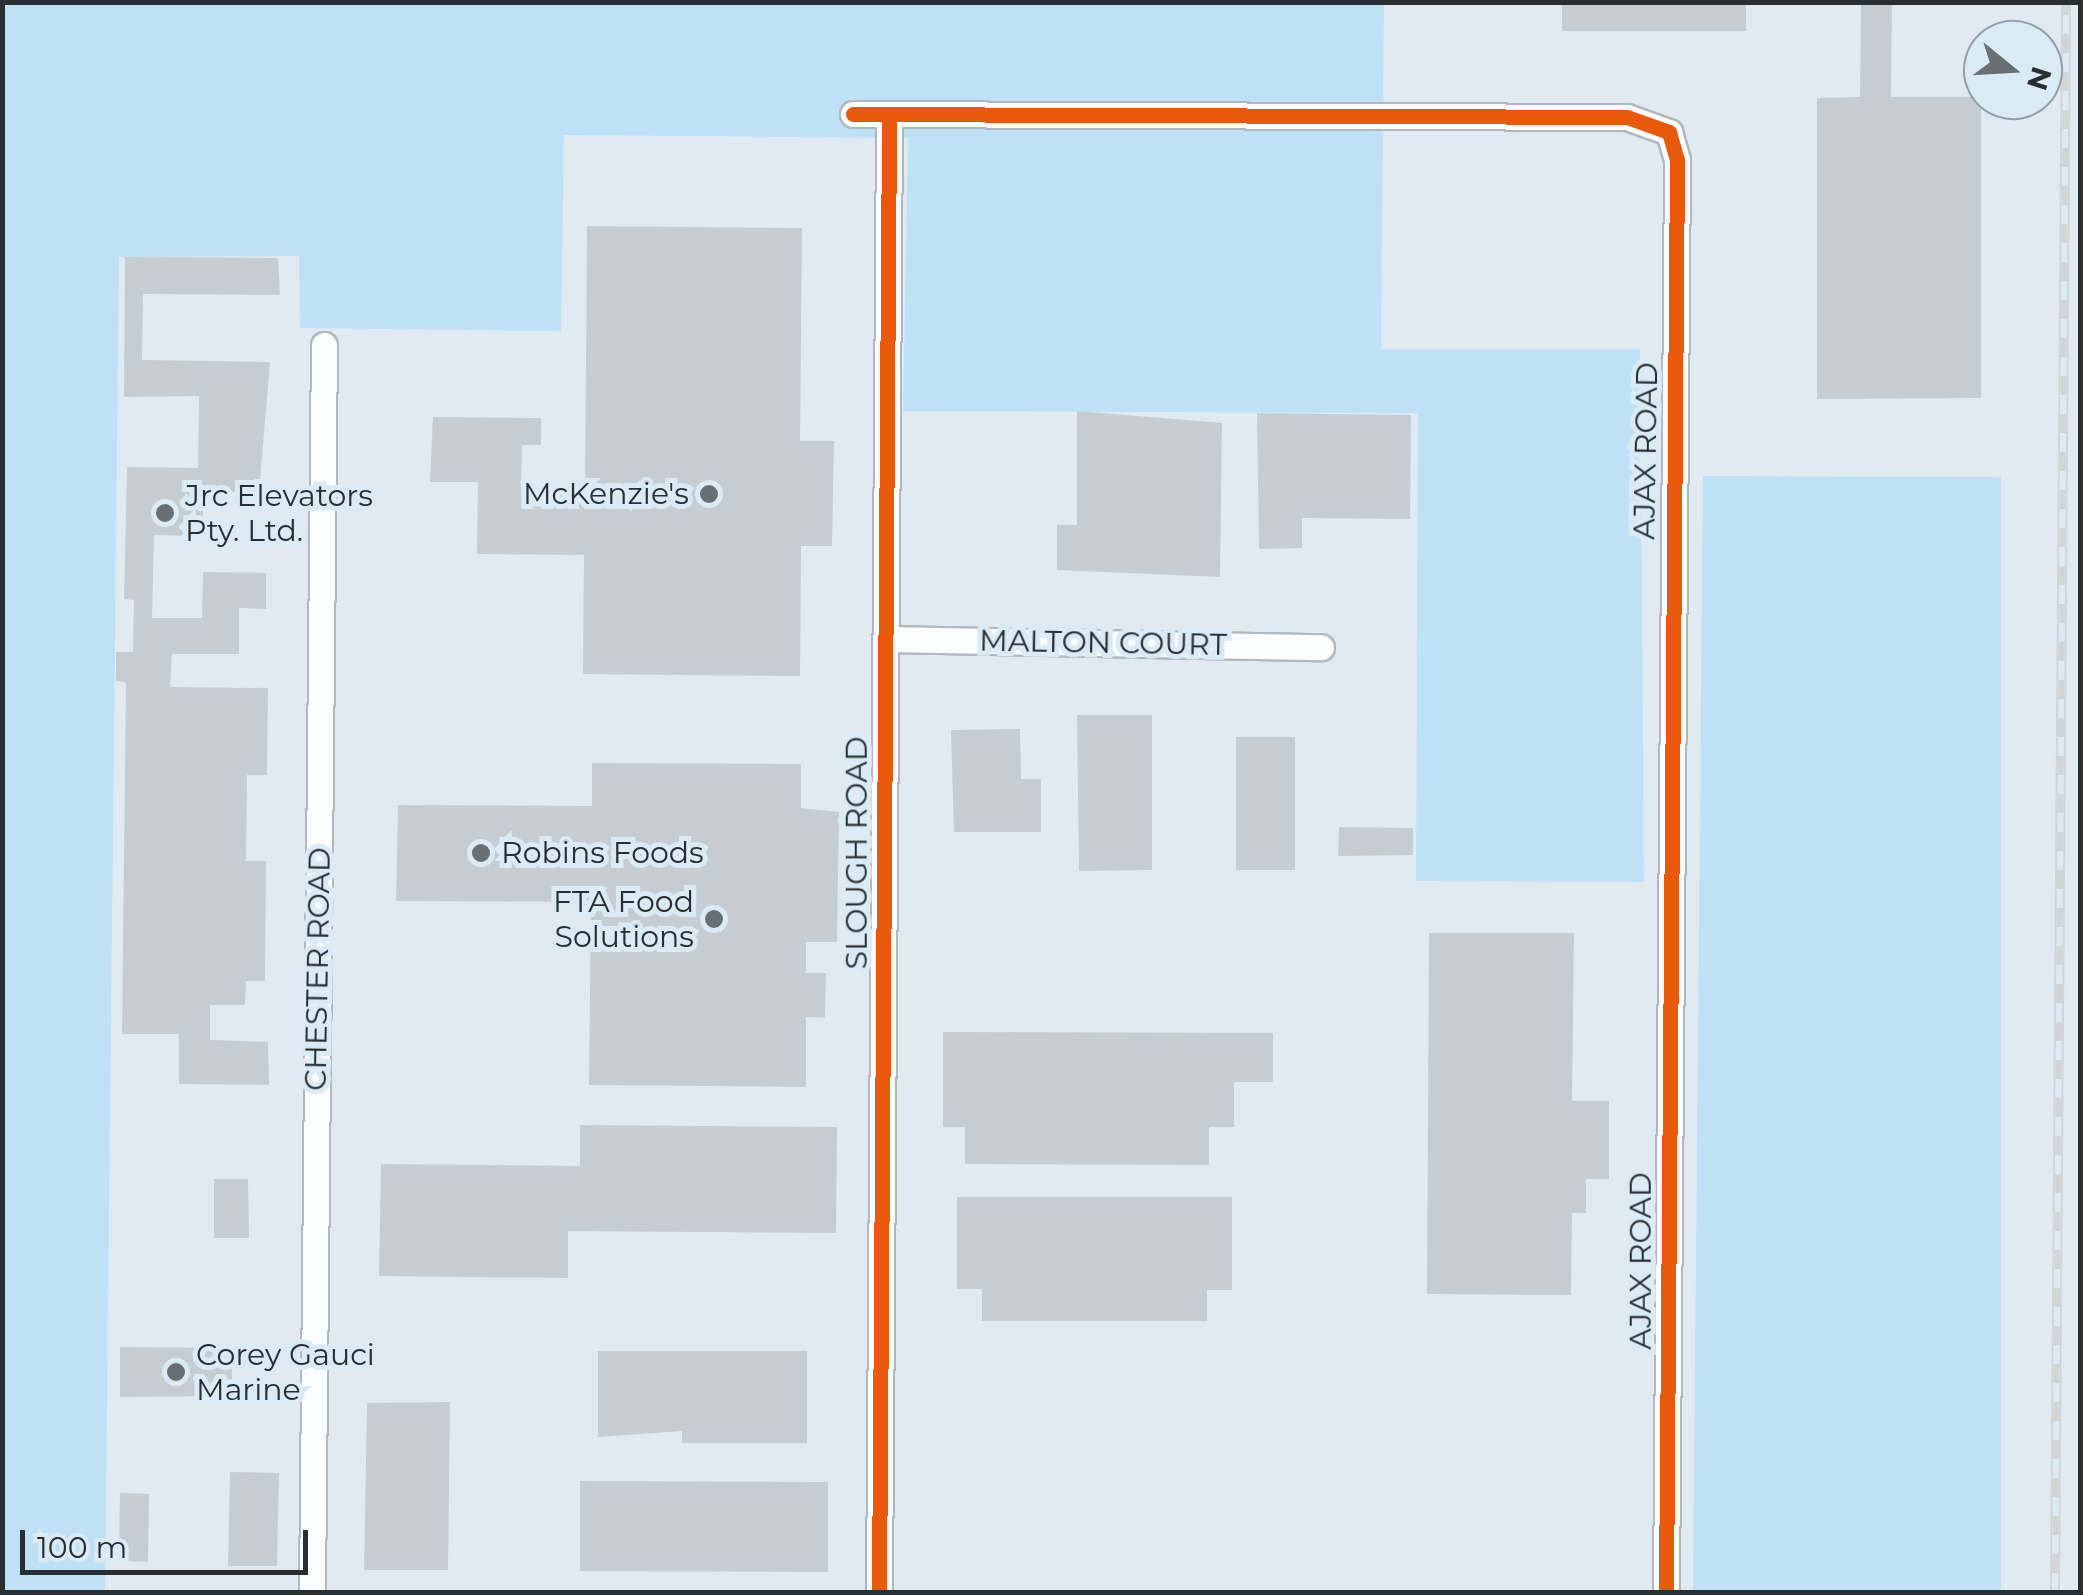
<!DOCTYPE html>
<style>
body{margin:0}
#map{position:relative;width:2083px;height:1595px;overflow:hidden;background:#e1eaf0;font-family:Montserrat,sans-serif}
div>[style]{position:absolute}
.green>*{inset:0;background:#bfe1f7}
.building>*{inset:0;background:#c6cdd2}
.roads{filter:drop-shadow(2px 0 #b2b9be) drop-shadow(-2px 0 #b2b9be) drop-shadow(0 2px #b2b9be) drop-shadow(0 -2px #b2b9be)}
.minor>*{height:25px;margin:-12.5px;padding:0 12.5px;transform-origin:12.5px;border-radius:12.5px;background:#fafcfd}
.rail>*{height:10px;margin-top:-5px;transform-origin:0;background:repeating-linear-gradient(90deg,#dbebf6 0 19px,#d2d5d6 0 38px);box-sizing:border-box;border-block:2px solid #d2d5d6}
.cycleway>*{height:15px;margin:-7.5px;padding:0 7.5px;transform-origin:7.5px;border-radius:7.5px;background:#e8590c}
.dots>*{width:28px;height:28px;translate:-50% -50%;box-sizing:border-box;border:5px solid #dbebf6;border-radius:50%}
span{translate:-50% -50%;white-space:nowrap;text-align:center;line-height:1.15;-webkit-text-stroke:10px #dbebf6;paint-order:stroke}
.street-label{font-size:30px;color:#282e32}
.poi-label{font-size:30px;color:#282e32}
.right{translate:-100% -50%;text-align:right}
.left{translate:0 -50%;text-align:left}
.frame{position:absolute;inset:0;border:5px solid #282e32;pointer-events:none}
.north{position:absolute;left:1963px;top:20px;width:100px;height:100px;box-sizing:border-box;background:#dbebf6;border:2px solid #939fa8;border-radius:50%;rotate:108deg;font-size:28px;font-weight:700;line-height:40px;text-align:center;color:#282e32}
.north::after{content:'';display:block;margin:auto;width:35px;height:45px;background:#697074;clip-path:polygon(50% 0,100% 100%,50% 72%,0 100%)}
.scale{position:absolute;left:20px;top:1530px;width:288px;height:45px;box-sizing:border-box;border:5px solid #282e32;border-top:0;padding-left:12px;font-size:30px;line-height:35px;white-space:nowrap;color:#282e32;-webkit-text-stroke:8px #dbebf6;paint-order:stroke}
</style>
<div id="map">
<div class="green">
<i style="clip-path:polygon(3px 3px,1384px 3px,1381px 349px,1640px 349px,1644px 882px,1416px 881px,1418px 413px,903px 411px,908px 138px,564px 135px,561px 331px,300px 328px,299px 256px,119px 257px,105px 1592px,3px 1592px)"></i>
<i style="clip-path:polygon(1703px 476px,2001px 477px,2001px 1592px,1693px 1592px)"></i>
</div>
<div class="building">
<i style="clip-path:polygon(1562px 2px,1746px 2px,1746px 31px,1562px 31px)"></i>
<i style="clip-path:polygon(1861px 2px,1892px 2px,1891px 97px,1981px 97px,1981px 398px,1817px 399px,1817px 98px,1860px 97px)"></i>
<i style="clip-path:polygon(587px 226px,802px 228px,800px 441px,834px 441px,832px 546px,801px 546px,800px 676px,583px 674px,584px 555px,477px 554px,478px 482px,430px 482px,433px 417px,541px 418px,541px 445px,522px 445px,521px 494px,585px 494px)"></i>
<i style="clip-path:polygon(125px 257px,278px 258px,280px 295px,143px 294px,142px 360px,270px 362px,259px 492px,204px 492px,202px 536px,154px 535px,152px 618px,202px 618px,203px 572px,266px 573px,266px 609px,239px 608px,239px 654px,172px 654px,170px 687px,268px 688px,267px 775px,247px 775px,246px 861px,266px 861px,265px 981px,246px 981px,245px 1005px,210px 1005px,210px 1040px,268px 1042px,269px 1085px,179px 1084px,179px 1034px,122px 1034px,126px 682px,116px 681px,116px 652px,133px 652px,134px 600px,124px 599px,127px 467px,198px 468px,199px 396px,124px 397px)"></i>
<i style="clip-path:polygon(1077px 411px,1222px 423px,1220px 577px,1057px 570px,1057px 525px,1077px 525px)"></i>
<i style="clip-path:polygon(1257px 413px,1411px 415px,1410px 519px,1302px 518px,1302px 548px,1259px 549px)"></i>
<i style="clip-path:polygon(1077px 715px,1152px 715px,1152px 870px,1079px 871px)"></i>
<i style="clip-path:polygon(1020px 729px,1021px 779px,1041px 779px,1041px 832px,954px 832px,951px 730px)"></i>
<i style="clip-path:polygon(1236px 737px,1295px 737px,1295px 870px,1236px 870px)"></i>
<i style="clip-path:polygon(592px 763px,801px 764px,801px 808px,839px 812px,837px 942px,806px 942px,806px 973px,826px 973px,825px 1018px,806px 1017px,806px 1087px,589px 1085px,591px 902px,396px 901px,398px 805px,592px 806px)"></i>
<i style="clip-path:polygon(1339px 827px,1413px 828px,1413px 855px,1338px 856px)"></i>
<i style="clip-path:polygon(1429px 933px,1574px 933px,1572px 1101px,1609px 1101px,1609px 1179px,1586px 1179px,1586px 1213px,1572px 1213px,1571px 1295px,1427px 1294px)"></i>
<i style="clip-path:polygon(943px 1032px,1273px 1033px,1273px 1082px,1234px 1082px,1234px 1127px,1209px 1127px,1209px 1165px,965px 1164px,965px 1127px,943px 1127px)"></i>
<i style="clip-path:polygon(580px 1125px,837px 1127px,836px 1233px,568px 1231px,568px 1278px,379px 1276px,381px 1164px,580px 1166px)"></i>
<i style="clip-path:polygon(214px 1179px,248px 1179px,249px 1238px,214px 1238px)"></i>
<i style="clip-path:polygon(957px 1197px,1232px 1197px,1232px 1290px,1207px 1290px,1207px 1321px,982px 1321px,982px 1289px,957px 1289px)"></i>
<i style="clip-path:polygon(120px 1347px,232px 1348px,232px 1396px,120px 1397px)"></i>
<i style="clip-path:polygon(598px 1351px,807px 1351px,807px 1443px,682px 1443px,682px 1431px,598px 1437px)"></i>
<i style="clip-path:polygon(450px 1402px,448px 1570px,364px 1570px,367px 1403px)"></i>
<i style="clip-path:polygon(230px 1472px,279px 1473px,277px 1566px,228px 1566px)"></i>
<i style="clip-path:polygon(580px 1481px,828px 1482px,828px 1572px,580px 1571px)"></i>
<i style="clip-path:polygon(120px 1493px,149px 1494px,148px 1562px,119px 1561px)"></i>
</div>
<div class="roads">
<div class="minor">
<i style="left:853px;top:114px;width:774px;rotate:0.22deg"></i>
<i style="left:1627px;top:117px;width:45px;rotate:19.7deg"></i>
<i style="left:1669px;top:132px;width:29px;rotate:74deg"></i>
<i style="left:1677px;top:160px;width:1432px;rotate:90.44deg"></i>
<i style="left:886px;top:639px;width:435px;rotate:1.1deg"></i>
<i style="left:312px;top:1592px;width:1247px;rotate:-89.45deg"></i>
<i style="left:879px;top:1592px;width:1477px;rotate:-89.61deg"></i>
</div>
</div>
<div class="rail">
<i style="left:2055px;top:1592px;width:1590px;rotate:-89.6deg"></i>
</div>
<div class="cycleway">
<i style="left:853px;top:114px;width:774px;rotate:0.22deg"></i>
<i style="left:1627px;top:117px;width:45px;rotate:19.7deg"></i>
<i style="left:1669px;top:132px;width:29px;rotate:74deg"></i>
<i style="left:1677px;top:160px;width:1432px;rotate:90.44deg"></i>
<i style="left:879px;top:1592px;width:1477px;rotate:-89.61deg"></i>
</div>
<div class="dots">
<i style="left:709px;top:494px;background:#697074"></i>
<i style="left:165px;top:513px;background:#697074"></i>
<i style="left:481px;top:853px;background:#697074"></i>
<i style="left:714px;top:919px;background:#697074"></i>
<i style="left:176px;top:1372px;background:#697074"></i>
</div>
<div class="street-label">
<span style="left:1646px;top:451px;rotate:-89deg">AJAX ROAD</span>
<span style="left:1103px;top:643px;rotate:1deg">MALTON COURT</span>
<span style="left:857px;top:853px;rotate:-90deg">SLOUGH ROAD</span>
<span style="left:318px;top:969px;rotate:-89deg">CHESTER ROAD</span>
<span style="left:1641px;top:1261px;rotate:-90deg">AJAX ROAD</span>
</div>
<div class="poi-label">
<span class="right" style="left:689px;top:494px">McKenzie's</span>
<span class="left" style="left:185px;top:513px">Jrc Elevators<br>Pty. Ltd.</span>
<span class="left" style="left:501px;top:853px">Robins Foods</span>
<span class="right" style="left:694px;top:919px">FTA Food<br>Solutions</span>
<span class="left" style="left:196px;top:1372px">Corey Gauci<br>Marine</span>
</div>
<div class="frame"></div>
<div class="north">N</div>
<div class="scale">100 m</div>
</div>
